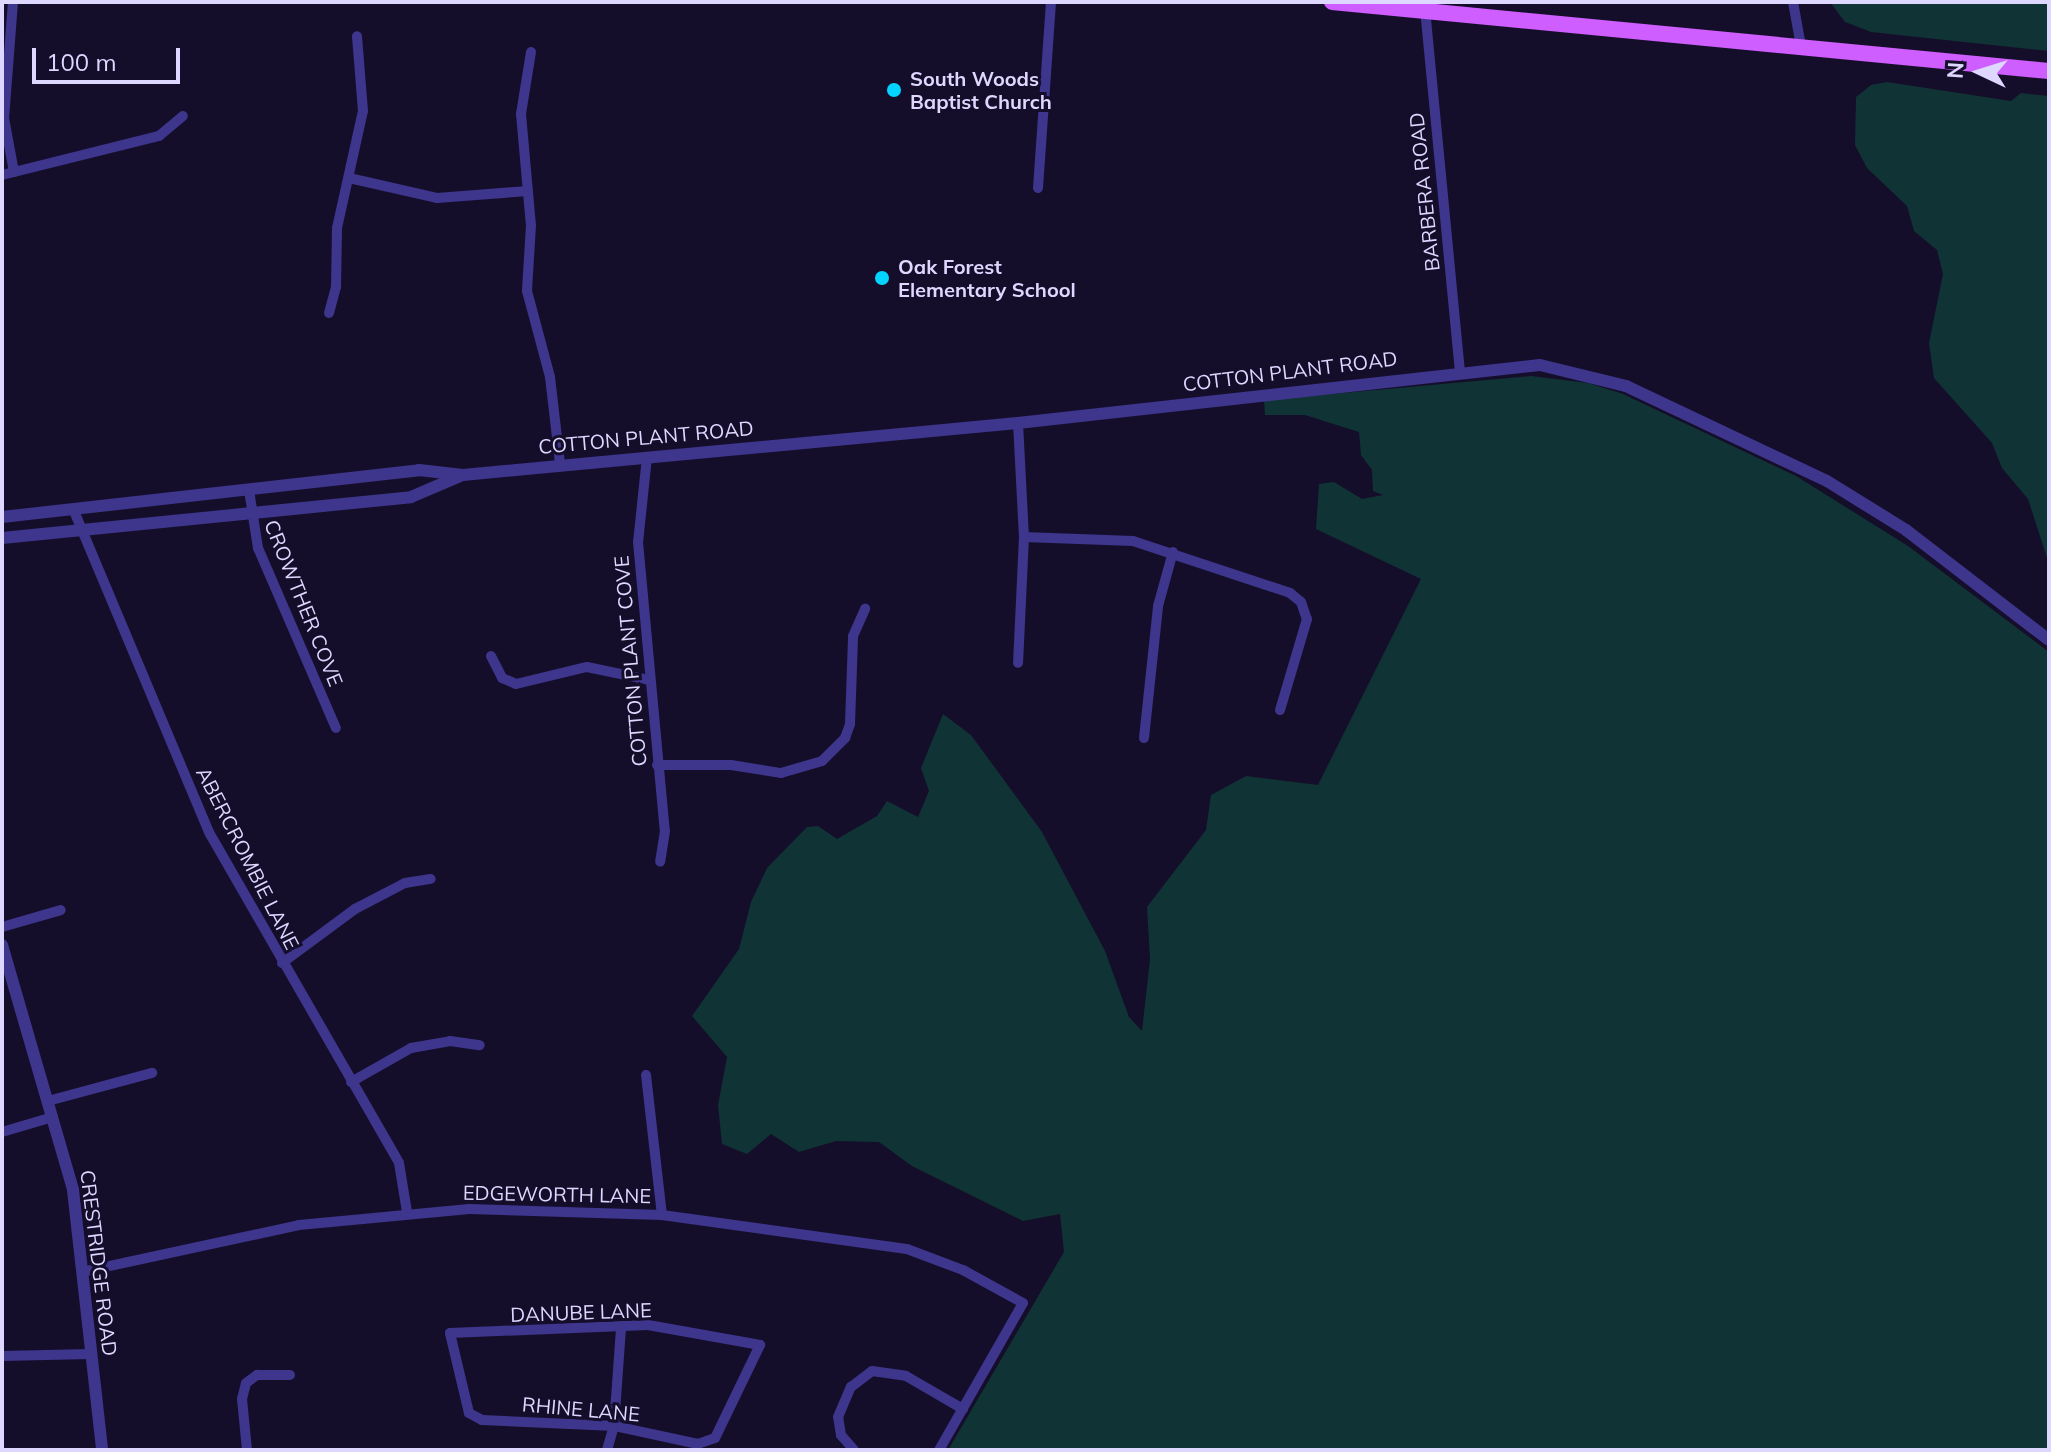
<!DOCTYPE html>
<style>
body{margin:0}
#map{position:relative;width:2051px;height:1452px;overflow:hidden;background:#150e2a;font-family:Mulish,sans-serif}
div>[style]{position:absolute}
.green>*{inset:0;background:#103335}
.minor>*{height:10px;margin:-5px;padding:0 5px;transform-origin:5px;border-radius:5px;background:#3e358d}
.tertiary>*{height:12px;margin:-6px;padding:0 6px;transform-origin:6px;border-radius:6px;background:#3e358d}
.primary>*{height:16px;margin:-8px;padding:0 8px;transform-origin:8px;border-radius:8px;background:#ce5eff}
.dots>*{width:22px;height:22px;translate:-50% -50%;box-sizing:border-box;border:4px solid #150e2a;border-radius:50%}
span{translate:-50% -50%;white-space:nowrap;text-align:center;line-height:1.15;-webkit-text-stroke:6px #150e2a;paint-order:stroke}
.poi-label{font-size:20px;color:#ded7ff;font-weight:700}
.left{translate:0 -50%;text-align:left}
.street-label{font-size:20px;color:#ded7ff}
.frame{position:absolute;inset:0;border:4px solid #ded7ff;pointer-events:none}
.north{position:absolute;left:1939px;top:32px;width:80px;height:80px;-webkit-text-stroke:6px #150e2a;paint-order:stroke;rotate:274deg;font-size:22px;font-weight:700;line-height:32px;text-align:center;color:#ded7ff}
.north::after{content:'';display:block;margin:auto;width:28px;height:36px;background:#ded7ff;clip-path:polygon(50% 0,100% 100%,50% 72%,0 100%)}
.scale{position:absolute;left:32px;top:48px;width:148px;height:36px;box-sizing:border-box;border:4px solid #ded7ff;border-top:0;padding-left:10px;font-size:24px;line-height:28px;white-space:nowrap;color:#ded7ff;-webkit-text-stroke:6px #150e2a;paint-order:stroke}
</style>
<div id="map">
<div class="green">
<i style="clip-path:polygon(1830px 2px,2049px 2px,2049px 51px,1871px 32px,1845px 22px)"></i>
<i style="clip-path:polygon(1887px 82px,2011px 101px,2021px 93px,2049px 96px,2049px 564px,2028px 499px,2002px 468px,1992px 443px,1934px 378px,1929px 343px,1943px 274px,1937px 250px,1914px 231px,1907px 206px,1867px 168px,1855px 145px,1856px 97px,1871px 85px)"></i>
<i style="clip-path:polygon(1531px 376px,1588px 383px,1623px 394px,1796px 476px,1908px 546px,2049px 652px,2049px 1450px,948px 1450px,1064px 1252px,1060px 1214px,1023px 1221px,912px 1166px,879px 1142px,836px 1141px,799px 1152px,771px 1134px,747px 1154px,722px 1144px,718px 1105px,727px 1057px,692px 1016px,739px 949px,751px 902px,767px 868px,807px 827px,818px 826px,837px 839px,877px 816px,887px 801px,918px 817px,929px 791px,921px 768px,943px 714px,971px 735px,1042px 832px,1105px 951px,1129px 1017px,1142px 1031px,1150px 959px,1147px 907px,1206px 830px,1211px 795px,1246px 776px,1318px 785px,1421px 579px,1316px 529px,1319px 484px,1334px 482px,1362px 499px,1383px 495px,1373px 491px,1372px 470px,1361px 455px,1359px 432px,1305px 415px,1265px 415px,1264px 400px)"></i>
</div>
<div class="minor">
<i style="left:13px;top:2px;width:116px;rotate:94.4deg"></i>
<i style="left:4px;top:118px;width:55px;rotate:79.5deg"></i>
<i style="left:1793px;top:2px;width:45px;rotate:79.7deg"></i>
<i style="left:1425px;top:9px;width:364px;rotate:84.5deg"></i>
<i style="left:531px;top:52px;width:63px;rotate:99.2deg"></i>
<i style="left:521px;top:114px;width:111px;rotate:84.9deg"></i>
<i style="left:531px;top:225px;width:66px;rotate:93.5deg"></i>
<i style="left:527px;top:291px;width:89px;rotate:75deg"></i>
<i style="left:550px;top:377px;width:88px;rotate:83.4deg"></i>
<i style="left:2px;top:175px;width:162px;rotate:-14deg"></i>
<i style="left:159px;top:136px;width:31px;rotate:-40deg"></i>
<i style="left:349px;top:178px;width:90px;rotate:12.8deg"></i>
<i style="left:437px;top:198px;width:91px;rotate:-4.4deg"></i>
<i style="left:1038px;top:188px;width:186px;rotate:-86deg"></i>
<i style="left:329px;top:313px;width:27px;rotate:-75deg"></i>
<i style="left:336px;top:287px;width:59px;rotate:-89deg"></i>
<i style="left:337px;top:228px;width:120px;rotate:-77.5deg"></i>
<i style="left:363px;top:111px;width:75px;rotate:-94.6deg"></i>
<i style="left:1018px;top:423px;width:114px;rotate:87deg"></i>
<i style="left:1024px;top:537px;width:126px;rotate:92.7deg"></i>
<i style="left:647px;top:457px;width:85px;rotate:96deg"></i>
<i style="left:638px;top:542px;width:290px;rotate:84.7deg"></i>
<i style="left:665px;top:831px;width:31px;rotate:99deg"></i>
<i style="left:249px;top:490px;width:59px;rotate:81.2deg"></i>
<i style="left:258px;top:548px;width:196px;rotate:66.6deg"></i>
<i style="left:74px;top:511px;width:350px;rotate:67.2deg"></i>
<i style="left:210px;top:834px;width:379px;rotate:60.1deg"></i>
<i style="left:399px;top:1163px;width:50px;rotate:80.7deg"></i>
<i style="left:1024px;top:537px;width:109px;rotate:2.1deg"></i>
<i style="left:1133px;top:541px;width:165px;rotate:18.3deg"></i>
<i style="left:1290px;top:593px;width:14px;rotate:39deg"></i>
<i style="left:1301px;top:602px;width:18px;rotate:71deg"></i>
<i style="left:1307px;top:619px;width:95px;rotate:106.5deg"></i>
<i style="left:491px;top:656px;width:25px;rotate:63deg"></i>
<i style="left:502px;top:678px;width:15px;rotate:23deg"></i>
<i style="left:516px;top:684px;width:73px;rotate:-13.5deg"></i>
<i style="left:587px;top:667px;width:63px;rotate:11.8deg"></i>
<i style="left:1144px;top:738px;width:133px;rotate:-83.9deg"></i>
<i style="left:1158px;top:606px;width:56px;rotate:-74.5deg"></i>
<i style="left:657px;top:765px;width:74px"></i>
<i style="left:731px;top:765px;width:51px;rotate:9.1deg"></i>
<i style="left:781px;top:773px;width:43px;rotate:-16.3deg"></i>
<i style="left:822px;top:761px;width:33px;rotate:-45deg"></i>
<i style="left:845px;top:738px;width:15px;rotate:-70deg"></i>
<i style="left:850px;top:724px;width:88px;rotate:-88deg"></i>
<i style="left:853px;top:636px;width:30px;rotate:-66deg"></i>
<i style="left:2px;top:927px;width:61px;rotate:-16.1deg"></i>
<i style="left:282px;top:963px;width:91px;rotate:-36.5deg"></i>
<i style="left:355px;top:909px;width:56px;rotate:-27.5deg"></i>
<i style="left:405px;top:883px;width:26px;rotate:-9deg"></i>
<i style="left:646px;top:1075px;width:141px;rotate:83.5deg"></i>
<i style="left:351px;top:1082px;width:69px;rotate:-29.5deg"></i>
<i style="left:411px;top:1048px;width:40px;rotate:-10deg"></i>
<i style="left:450px;top:1041px;width:30px;rotate:8deg"></i>
<i style="left:48px;top:1101px;width:108px;rotate:-15.1deg"></i>
<i style="left:2px;top:1132px;width:53px;rotate:-16.4deg"></i>
<i style="left:82px;top:1272px;width:222px;rotate:-12.2deg"></i>
<i style="left:299px;top:1225px;width:171px;rotate:-5.4deg"></i>
<i style="left:469px;top:1209px;width:193px;rotate:1.8deg"></i>
<i style="left:662px;top:1215px;width:247px;rotate:7.9deg"></i>
<i style="left:907px;top:1249px;width:60px;rotate:20.6deg"></i>
<i style="left:963px;top:1270px;width:68px;rotate:28.8deg"></i>
<i style="left:1023px;top:1303px;width:169px;rotate:119.7deg"></i>
<i style="left:648px;top:1325px;width:114px;rotate:10.1deg"></i>
<i style="left:760px;top:1345px;width:103px;rotate:115.8deg"></i>
<i style="left:715px;top:1438px;width:18px;rotate:161deg"></i>
<i style="left:698px;top:1444px;width:86px;rotate:-167.9deg"></i>
<i style="left:614px;top:1426px;width:132px;rotate:-177.4deg"></i>
<i style="left:482px;top:1420px;width:15px;rotate:-152deg"></i>
<i style="left:469px;top:1413px;width:82px;rotate:-103.4deg"></i>
<i style="left:450px;top:1333px;width:198px;rotate:-2.3deg"></i>
<i style="left:2px;top:1356px;width:88px;rotate:-1.3deg"></i>
<i style="left:247px;top:1450px;width:51px;rotate:-95.6deg"></i>
<i style="left:242px;top:1399px;width:16px;rotate:-76deg"></i>
<i style="left:246px;top:1383px;width:14px;rotate:-36deg"></i>
<i style="left:257px;top:1375px;width:33px"></i>
<i style="left:607px;top:1450px;width:25px;rotate:-74deg"></i>
<i style="left:614px;top:1426px;width:97px;rotate:-85.9deg"></i>
<i style="left:854px;top:1450px;width:20px;rotate:-131deg"></i>
<i style="left:841px;top:1435px;width:18px;rotate:-99deg"></i>
<i style="left:838px;top:1417px;width:33px;rotate:-67deg"></i>
<i style="left:851px;top:1387px;width:26px;rotate:-37deg"></i>
<i style="left:872px;top:1371px;width:34px;rotate:8deg"></i>
<i style="left:906px;top:1376px;width:66px;rotate:30.1deg"></i>
</div>
<div class="tertiary">
<i style="left:2px;top:517px;width:420px;rotate:-6.4deg"></i>
<i style="left:419px;top:470px;width:44px;rotate:6.5deg"></i>
<i style="left:463px;top:475px;width:557px;rotate:-5.35deg"></i>
<i style="left:1018px;top:423px;width:525px;rotate:-6.34deg"></i>
<i style="left:1540px;top:365px;width:89px;rotate:13.7deg"></i>
<i style="left:1626px;top:386px;width:222px;rotate:25.3deg"></i>
<i style="left:1827px;top:481px;width:93px;rotate:31.8deg"></i>
<i style="left:1906px;top:530px;width:180px;rotate:37.6deg"></i>
<i style="left:2px;top:538px;width:411px;rotate:-5.7deg"></i>
<i style="left:411px;top:497px;width:53px;rotate:-23.2deg"></i>
<i style="left:2px;top:945px;width:255px;rotate:73.8deg"></i>
<i style="left:73px;top:1190px;width:262px;rotate:83.6deg"></i>
</div>
<div class="primary">
<i style="left:1332px;top:2px;width:720px;rotate:5.5deg"></i>
</div>
<div class="dots">
<i style="left:894px;top:90px;background:#03d4ff"></i>
<i style="left:882px;top:278px;background:#03d4ff"></i>
</div>
<div class="poi-label">
<span class="left" style="left:910px;top:90px">South Woods<br>Baptist Church</span>
<span class="left" style="left:898px;top:278px">Oak Forest<br>Elementary School</span>
</div>
<div class="street-label">
<span style="left:1424px;top:192px;rotate:-96deg">BARBERA ROAD</span>
<span style="left:1290px;top:371px;rotate:-7deg">COTTON PLANT ROAD</span>
<span style="left:646px;top:437px;rotate:-5deg">COTTON PLANT ROAD</span>
<span style="left:304px;top:603px;rotate:68deg">CROWTHER COVE</span>
<span style="left:630px;top:661px;rotate:-95deg">COTTON PLANT COVE</span>
<span style="left:248px;top:858px;rotate:63deg">ABERCROMBIE LANE</span>
<span style="left:557px;top:1194px;rotate:1deg">EDGEWORTH LANE</span>
<span style="left:99px;top:1263px;rotate:83deg">CRESTRIDGE ROAD</span>
<span style="left:581px;top:1312px;rotate:-2deg">DANUBE LANE</span>
<span style="left:581px;top:1409px;rotate:5deg">RHINE LANE</span>
</div>
<div class="frame"></div>
<div class="north">N</div>
<div class="scale">100 m</div>
</div>
